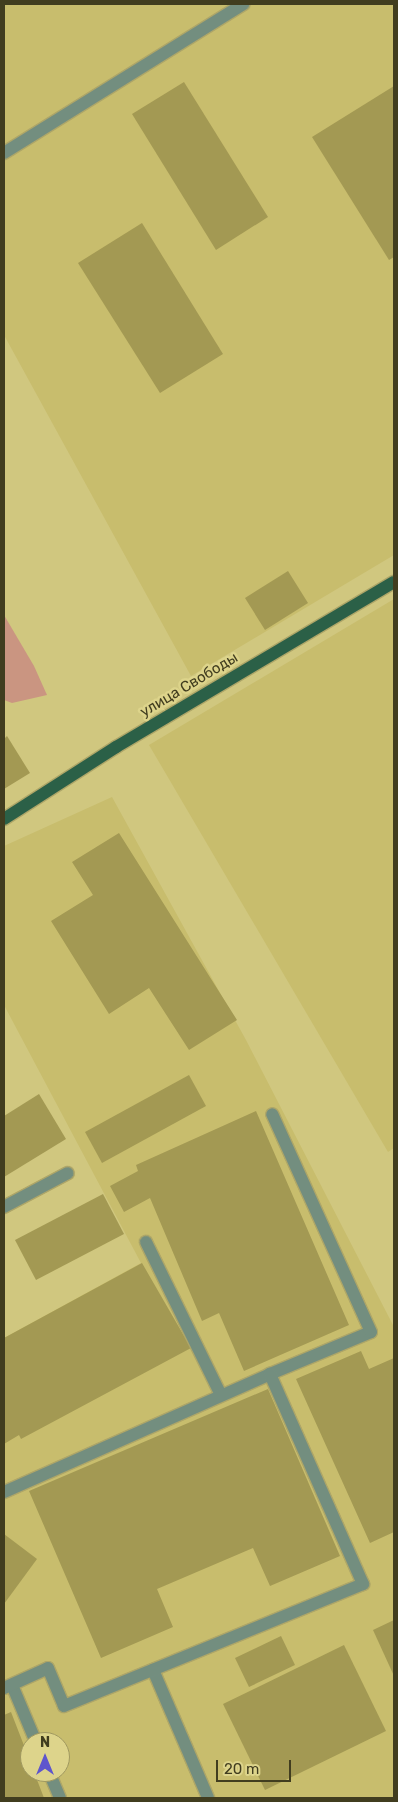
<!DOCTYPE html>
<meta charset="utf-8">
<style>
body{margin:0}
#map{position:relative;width:398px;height:1802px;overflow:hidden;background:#d0c77f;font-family:Rubik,sans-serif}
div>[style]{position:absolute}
.built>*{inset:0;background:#c8bd6d}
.green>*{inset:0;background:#ca9581}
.building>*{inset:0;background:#a39953}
.roads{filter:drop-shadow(1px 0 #aea668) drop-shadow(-1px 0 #aea668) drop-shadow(0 1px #aea668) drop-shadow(0 -1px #aea668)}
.minor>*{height:12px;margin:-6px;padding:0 6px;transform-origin:6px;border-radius:6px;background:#738e7f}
.major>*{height:12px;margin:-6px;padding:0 6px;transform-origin:6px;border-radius:6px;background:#2b6047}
span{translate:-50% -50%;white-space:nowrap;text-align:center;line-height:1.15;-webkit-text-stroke:5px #ddd48b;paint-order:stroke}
.street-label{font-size:15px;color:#413d1f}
.frame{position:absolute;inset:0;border:5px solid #413d1f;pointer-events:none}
.north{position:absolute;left:20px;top:1732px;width:50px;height:50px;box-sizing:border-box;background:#ddd48b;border:1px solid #9f9860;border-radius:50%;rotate:0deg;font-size:14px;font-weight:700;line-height:20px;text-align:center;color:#413d1f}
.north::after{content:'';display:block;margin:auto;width:18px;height:22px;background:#5e55cd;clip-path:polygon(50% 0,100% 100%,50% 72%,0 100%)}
.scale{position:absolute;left:216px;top:1760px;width:75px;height:22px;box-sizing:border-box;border:2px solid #413d1f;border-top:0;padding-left:6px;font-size:15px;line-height:18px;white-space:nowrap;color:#413d1f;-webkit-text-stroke:4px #ddd48b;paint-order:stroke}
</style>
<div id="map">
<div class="built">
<i style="clip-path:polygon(4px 4px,394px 4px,394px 555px,191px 676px,4px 335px)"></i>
<i style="clip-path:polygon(394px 599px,394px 1148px,388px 1152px,149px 745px)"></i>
<i style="clip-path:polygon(evenodd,112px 797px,246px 1040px,394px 1327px,394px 1798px,4px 1798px,4px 1338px,141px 1263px,4px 1005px,4px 846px,112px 797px,30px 1742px,60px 1742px,60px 1772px,30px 1772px,30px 1742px)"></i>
</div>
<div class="green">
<i style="clip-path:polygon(4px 615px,34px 666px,47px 695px,12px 703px,4px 700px)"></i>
</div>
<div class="building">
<i style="clip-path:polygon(184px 82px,268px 217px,216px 250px,132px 114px)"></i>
<i style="clip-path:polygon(394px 86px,394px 257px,389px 260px,312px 137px)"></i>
<i style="clip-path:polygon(142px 223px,223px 354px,160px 393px,78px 263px)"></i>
<i style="clip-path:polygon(288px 571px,308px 603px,265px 630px,245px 598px)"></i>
<i style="clip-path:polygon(7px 736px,30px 773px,4px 789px,4px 739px)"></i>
<i style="clip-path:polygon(119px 833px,237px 1020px,189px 1050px,149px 988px,109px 1014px,51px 921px,93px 895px,72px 862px)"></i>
<i style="clip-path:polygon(189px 1075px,206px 1106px,102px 1163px,85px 1132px)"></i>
<i style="clip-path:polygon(39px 1094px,66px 1139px,4px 1177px,4px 1116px)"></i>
<i style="clip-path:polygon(256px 1111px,349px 1325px,244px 1371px,219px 1313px,202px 1321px,150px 1198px,124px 1212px,110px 1186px,138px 1171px,136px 1165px)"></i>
<i style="clip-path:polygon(103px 1194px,124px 1234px,36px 1280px,15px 1240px)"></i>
<i style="clip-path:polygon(142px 1263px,191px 1348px,21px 1439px,19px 1435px,4px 1444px,4px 1338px)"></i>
<i style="clip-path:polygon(361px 1351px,369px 1369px,394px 1358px,394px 1532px,370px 1543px,296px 1379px)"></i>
<i style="clip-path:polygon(268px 1389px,340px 1556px,270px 1586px,253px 1548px,157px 1589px,173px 1627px,101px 1658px,29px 1491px)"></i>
<i style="clip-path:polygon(4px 1534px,37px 1559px,4px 1604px)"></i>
<i style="clip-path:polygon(394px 1620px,394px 1676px,373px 1630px)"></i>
<i style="clip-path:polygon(281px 1636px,295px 1665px,249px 1687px,235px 1658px)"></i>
<i style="clip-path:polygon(344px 1645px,386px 1731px,265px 1790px,223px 1704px)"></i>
<i style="clip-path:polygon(11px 1712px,30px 1761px,30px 1772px,34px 1772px,44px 1798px,4px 1798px,4px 1715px)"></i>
</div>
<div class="roads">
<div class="minor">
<i style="left:4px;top:153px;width:282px;rotate:-31.9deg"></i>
<i style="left:4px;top:1207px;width:72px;rotate:-28deg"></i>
<i style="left:146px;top:1242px;width:170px;rotate:63.9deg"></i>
<i style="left:4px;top:1492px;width:291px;rotate:-23.9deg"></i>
<i style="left:270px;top:1374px;width:109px;rotate:-22.6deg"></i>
<i style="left:371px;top:1332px;width:239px;rotate:-114.4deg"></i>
<i style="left:153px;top:1670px;width:139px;rotate:66.7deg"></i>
<i style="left:12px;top:1685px;width:62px;rotate:67.2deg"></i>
<i style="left:4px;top:1688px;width:48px;rotate:-24.4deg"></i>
<i style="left:48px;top:1668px;width:41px;rotate:67.2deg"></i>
<i style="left:64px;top:1706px;width:323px;rotate:-22.2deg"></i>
<i style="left:363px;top:1584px;width:230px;rotate:-113.9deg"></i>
<i style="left:49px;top:1772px;width:28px;rotate:67deg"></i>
</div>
<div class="major">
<i style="left:4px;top:819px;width:133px;rotate:-32.7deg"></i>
<i style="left:116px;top:747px;width:323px;rotate:-30.7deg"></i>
</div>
</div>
<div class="street-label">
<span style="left:189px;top:685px;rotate:-31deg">улица Свободы</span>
</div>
<div class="frame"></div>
<div class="north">N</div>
<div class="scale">20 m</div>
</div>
